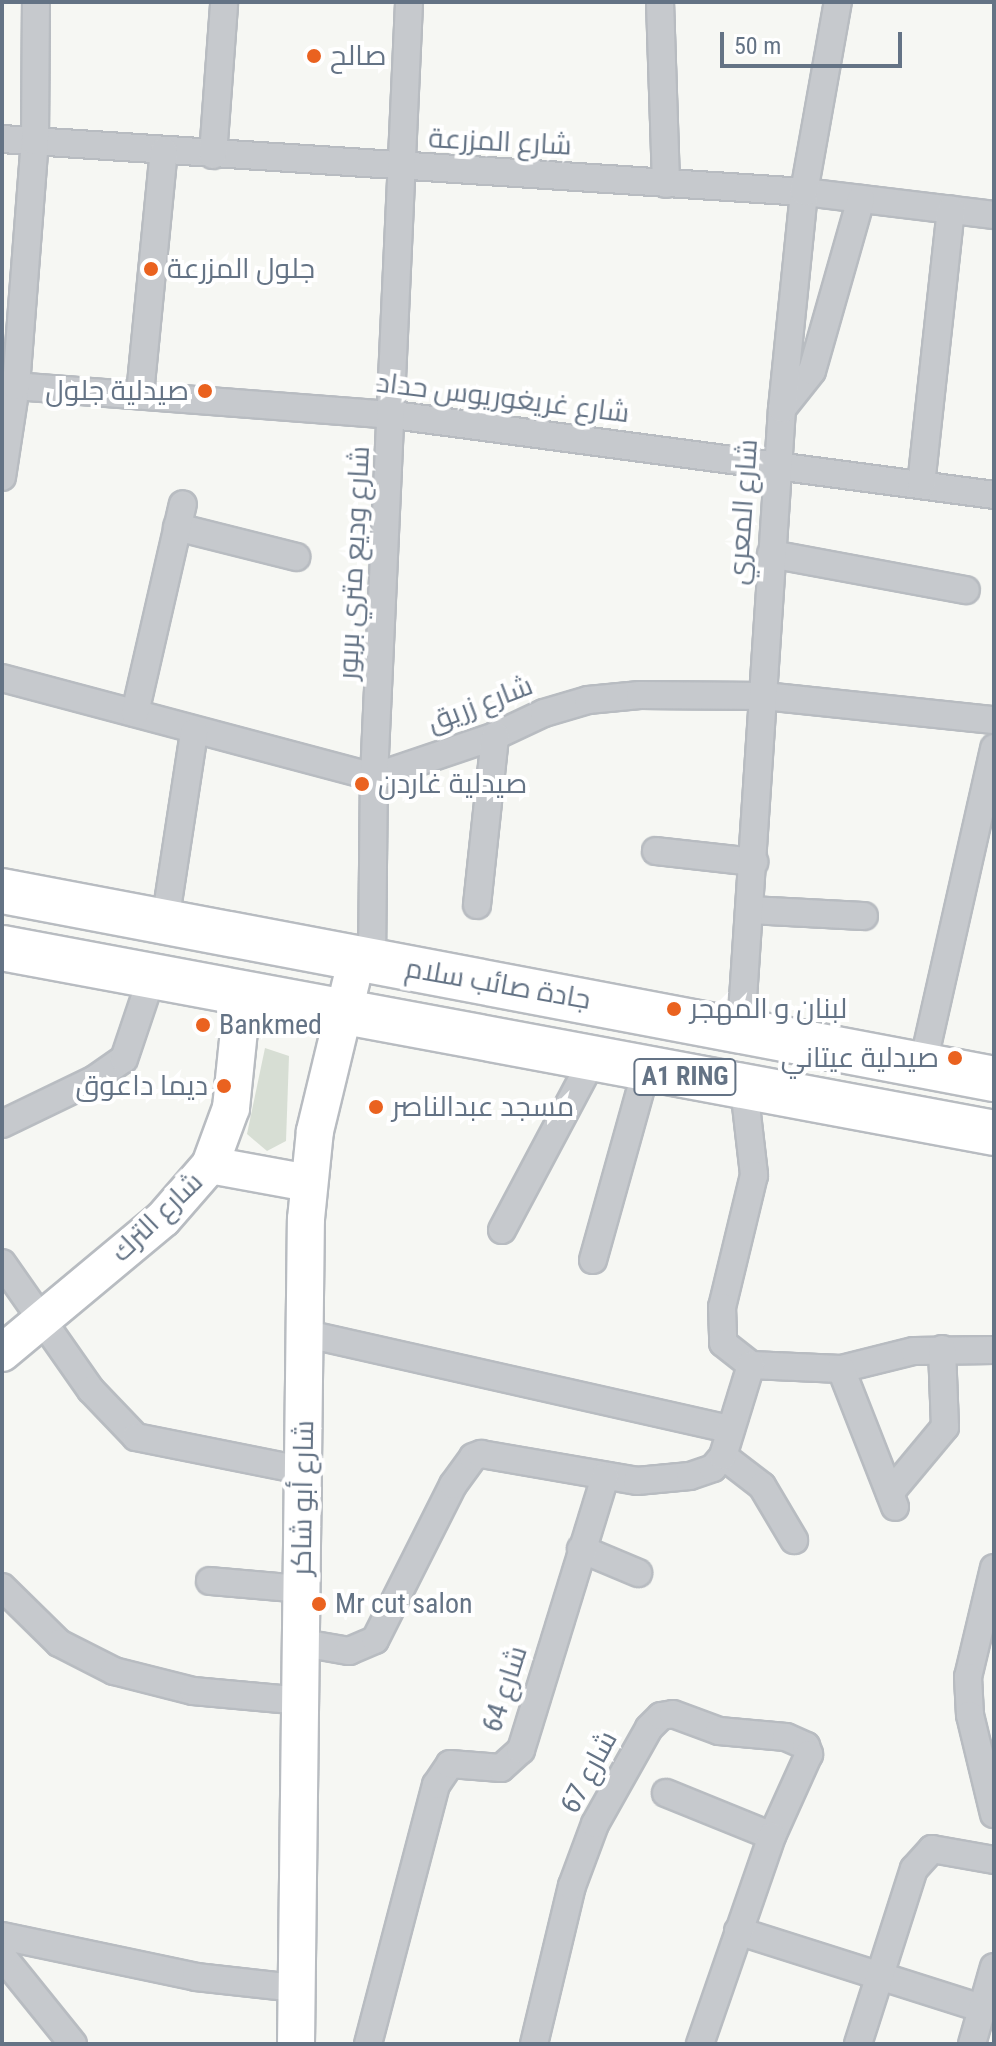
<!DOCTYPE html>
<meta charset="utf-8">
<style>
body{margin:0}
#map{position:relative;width:996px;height:2046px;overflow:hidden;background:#f6f7f3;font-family:"Roboto Condensed",Cairo,sans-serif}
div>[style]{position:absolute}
.green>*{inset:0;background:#d7ded4}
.roads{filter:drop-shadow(2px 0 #b8bcc1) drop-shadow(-2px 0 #b8bcc1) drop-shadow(0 2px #b8bcc1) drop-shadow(0 -2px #b8bcc1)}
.street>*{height:26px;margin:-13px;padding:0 13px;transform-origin:13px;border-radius:13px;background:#c6c9cd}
.secondary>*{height:36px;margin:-18px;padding:0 18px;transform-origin:18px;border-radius:18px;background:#fff}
.highway>*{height:44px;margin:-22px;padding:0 22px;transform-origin:22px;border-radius:22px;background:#fff}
.dots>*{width:22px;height:22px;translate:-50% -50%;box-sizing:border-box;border:4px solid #fff;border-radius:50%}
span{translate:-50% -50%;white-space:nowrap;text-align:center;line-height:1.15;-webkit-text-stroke:8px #fff;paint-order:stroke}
.shield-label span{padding:2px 6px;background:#fff;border:2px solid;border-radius:6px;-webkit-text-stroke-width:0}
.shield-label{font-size:26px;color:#647385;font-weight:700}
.poi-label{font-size:28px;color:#647385}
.left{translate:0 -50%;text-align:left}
.right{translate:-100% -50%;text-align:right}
.street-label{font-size:28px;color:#647385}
.frame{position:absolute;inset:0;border:4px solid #647385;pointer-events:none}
.scale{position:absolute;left:720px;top:32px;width:182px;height:36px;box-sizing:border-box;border:4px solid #647385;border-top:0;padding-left:10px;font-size:24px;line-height:28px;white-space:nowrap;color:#647385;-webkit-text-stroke:6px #fff;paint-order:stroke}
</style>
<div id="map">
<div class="green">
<i style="clip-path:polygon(265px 1048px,289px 1056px,286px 1141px,267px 1151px,247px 1134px)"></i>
</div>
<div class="roads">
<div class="street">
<i style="left:660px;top:2px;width:182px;rotate:88.1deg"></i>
<i style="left:2px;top:139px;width:804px;rotate:3.78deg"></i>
<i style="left:804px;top:192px;width:191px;rotate:6.9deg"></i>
<i style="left:213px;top:155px;width:150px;rotate:-85.8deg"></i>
<i style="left:2px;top:385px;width:393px;rotate:4.4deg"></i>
<i style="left:394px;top:415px;width:605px;rotate:7.59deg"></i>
<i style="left:140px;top:394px;width:244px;rotate:-84.4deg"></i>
<i style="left:782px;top:409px;width:48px;rotate:-51.7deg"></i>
<i style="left:812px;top:371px;width:179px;rotate:-74.1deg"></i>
<i style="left:2px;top:477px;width:92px;rotate:-81.3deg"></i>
<i style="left:16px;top:386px;width:246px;rotate:-85.6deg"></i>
<i style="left:35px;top:141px;width:139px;rotate:-89.6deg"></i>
<i style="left:921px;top:485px;width:277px;rotate:-83.8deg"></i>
<i style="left:177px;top:527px;width:123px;rotate:14.1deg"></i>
<i style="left:771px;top:554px;width:198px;rotate:10.5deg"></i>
<i style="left:2px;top:678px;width:385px;rotate:14.9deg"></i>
<i style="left:374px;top:777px;width:128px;rotate:-18.7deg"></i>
<i style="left:495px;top:736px;width:54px;rotate:-25.1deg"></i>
<i style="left:544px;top:713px;width:46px;rotate:-16.5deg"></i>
<i style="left:588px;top:700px;width:52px;rotate:-5.5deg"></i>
<i style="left:640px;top:695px;width:124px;rotate:0.5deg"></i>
<i style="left:764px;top:696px;width:231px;rotate:6deg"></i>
<i style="left:135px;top:713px;width:214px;rotate:-77.1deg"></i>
<i style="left:656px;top:851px;width:99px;rotate:6.4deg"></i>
<i style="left:477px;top:905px;width:170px;rotate:-83.9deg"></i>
<i style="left:749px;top:910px;width:115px;rotate:3deg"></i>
<i style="left:165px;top:922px;width:192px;rotate:-81.3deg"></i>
<i style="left:372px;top:961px;width:184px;rotate:-89.4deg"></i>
<i style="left:374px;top:777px;width:776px;rotate:-87.41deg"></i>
<i style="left:741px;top:1029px;width:621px;rotate:-86.22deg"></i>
<i style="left:782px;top:409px;width:218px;rotate:-84.2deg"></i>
<i style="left:804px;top:192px;width:193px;rotate:-79.9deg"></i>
<i style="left:923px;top:1064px;width:324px;rotate:-77.3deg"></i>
<i style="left:744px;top:1088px;width:88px;rotate:83.4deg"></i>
<i style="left:754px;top:1175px;width:136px;rotate:103.6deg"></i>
<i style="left:722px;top:1307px;width:36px;rotate:88deg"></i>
<i style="left:723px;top:1343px;width:36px;rotate:38deg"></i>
<i style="left:751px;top:1365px;width:90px;rotate:2.5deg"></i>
<i style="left:841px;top:1369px;width:75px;rotate:-13.9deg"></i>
<i style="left:914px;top:1351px;width:80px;rotate:-0.7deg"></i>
<i style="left:2px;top:1124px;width:103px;rotate:-25.8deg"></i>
<i style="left:95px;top:1079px;width:35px;rotate:-35deg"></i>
<i style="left:124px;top:1059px;width:88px;rotate:-71.4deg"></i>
<i style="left:502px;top:1230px;width:194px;rotate:-62deg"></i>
<i style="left:593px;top:1260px;width:197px;rotate:-74.4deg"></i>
<i style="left:2px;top:1263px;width:155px;rotate:55deg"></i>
<i style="left:91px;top:1390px;width:65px;rotate:46.2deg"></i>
<i style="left:136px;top:1437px;width:168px;rotate:11.3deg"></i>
<i style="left:307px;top:1334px;width:434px;rotate:12.7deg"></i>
<i style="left:841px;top:1369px;width:148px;rotate:68.6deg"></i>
<i style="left:723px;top:1456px;width:49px;rotate:37.6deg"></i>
<i style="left:762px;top:1486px;width:63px;rotate:59.3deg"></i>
<i style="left:890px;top:1493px;width:86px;rotate:-50.2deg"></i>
<i style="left:945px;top:1427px;width:78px;rotate:-92.2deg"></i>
<i style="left:581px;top:1549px;width:62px;rotate:22.8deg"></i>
<i style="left:994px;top:1568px;width:112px;rotate:103.4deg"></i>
<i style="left:968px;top:1677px;width:38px;rotate:87deg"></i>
<i style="left:970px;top:1715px;width:102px;rotate:76.4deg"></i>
<i style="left:210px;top:1581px;width:92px;rotate:5deg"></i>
<i style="left:2px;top:1587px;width:80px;rotate:44.5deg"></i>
<i style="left:59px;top:1643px;width:62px;rotate:27deg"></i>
<i style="left:114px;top:1671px;width:81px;rotate:14.2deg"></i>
<i style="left:193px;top:1691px;width:110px;rotate:5.2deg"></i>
<i style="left:303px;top:1643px;width:47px;rotate:9.9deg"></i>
<i style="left:349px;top:1651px;width:28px;rotate:-23deg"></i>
<i style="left:375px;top:1640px;width:174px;rotate:-63.3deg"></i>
<i style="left:453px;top:1485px;width:34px;rotate:-54deg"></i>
<i style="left:473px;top:1457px;width:9px;rotate:-21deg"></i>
<i style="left:481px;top:1454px;width:158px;rotate:9.8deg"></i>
<i style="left:637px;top:1481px;width:53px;rotate:-5.4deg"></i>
<i style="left:690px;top:1476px;width:24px;rotate:-19deg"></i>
<i style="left:713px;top:1468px;width:16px;rotate:-50deg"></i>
<i style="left:723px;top:1456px;width:95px;rotate:-72.9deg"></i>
<i style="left:666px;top:1793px;width:114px;rotate:22.1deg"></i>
<i style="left:738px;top:1931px;width:258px;rotate:17.6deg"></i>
<i style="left:2px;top:1936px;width:198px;rotate:11.9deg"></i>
<i style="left:196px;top:1977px;width:101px;rotate:6.3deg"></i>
<i style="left:2px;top:1956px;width:113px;rotate:51.1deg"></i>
<i style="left:368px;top:2044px;width:268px;rotate:-75.3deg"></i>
<i style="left:436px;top:1785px;width:25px;rotate:-56deg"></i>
<i style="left:450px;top:1764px;width:51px;rotate:4.5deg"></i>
<i style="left:501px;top:1768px;width:27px;rotate:-42deg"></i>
<i style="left:521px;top:1750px;width:286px;rotate:-72.9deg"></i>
<i style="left:534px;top:2044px;width:163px;rotate:-76.5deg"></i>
<i style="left:572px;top:1886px;width:66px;rotate:-69.6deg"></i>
<i style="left:595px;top:1824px;width:110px;rotate:-60.6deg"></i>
<i style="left:649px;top:1728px;width:17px;rotate:-45deg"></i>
<i style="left:661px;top:1716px;width:12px;rotate:-9deg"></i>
<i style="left:673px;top:1714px;width:49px;rotate:20.3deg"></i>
<i style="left:719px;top:1731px;width:67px;rotate:5.1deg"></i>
<i style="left:786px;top:1737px;width:22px;rotate:24deg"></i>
<i style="left:806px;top:1746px;width:9px;rotate:69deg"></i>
<i style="left:809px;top:1754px;width:90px;rotate:114.3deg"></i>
<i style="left:772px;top:1836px;width:220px;rotate:109.1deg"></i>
<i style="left:858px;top:2044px;width:184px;rotate:-72.3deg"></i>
<i style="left:914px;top:1869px;width:27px;rotate:-48deg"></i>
<i style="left:932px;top:1849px;width:63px;rotate:10.1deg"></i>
<i style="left:972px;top:2044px;width:80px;rotate:-74.1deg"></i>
</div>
<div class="secondary">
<i style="left:210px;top:1165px;width:100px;rotate:10.4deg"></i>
<i style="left:2px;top:1353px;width:209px;rotate:-39.8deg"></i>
<i style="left:163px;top:1219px;width:72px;rotate:-49deg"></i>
<i style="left:210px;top:1165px;width:61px;rotate:-69.8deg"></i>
<i style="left:231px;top:1108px;width:118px;rotate:-84.1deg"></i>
<i style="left:296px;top:2044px;width:825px;rotate:-89.31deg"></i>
<i style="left:306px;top:1219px;width:88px;rotate:-84.2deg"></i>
<i style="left:315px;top:1131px;width:178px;rotate:-76.4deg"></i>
</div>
<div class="highway">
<i style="left:2px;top:891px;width:1010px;rotate:10.73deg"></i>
<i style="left:2px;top:948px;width:1009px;rotate:10.56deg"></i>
</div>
</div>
<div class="dots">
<i style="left:314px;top:56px;background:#ea621f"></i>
<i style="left:151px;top:269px;background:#ea621f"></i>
<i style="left:205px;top:391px;background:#ea621f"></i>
<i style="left:362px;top:784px;background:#ea621f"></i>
<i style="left:674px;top:1009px;background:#ea621f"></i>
<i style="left:203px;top:1025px;background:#ea621f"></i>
<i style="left:955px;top:1058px;background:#ea621f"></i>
<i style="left:224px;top:1086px;background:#ea621f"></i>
<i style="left:376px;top:1107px;background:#ea621f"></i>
<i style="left:319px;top:1604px;background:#ea621f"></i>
</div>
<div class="shield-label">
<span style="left:685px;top:1077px">A1 RING</span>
</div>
<div class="poi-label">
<span class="left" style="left:330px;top:56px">صالح</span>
<span class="left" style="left:167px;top:269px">جلول المزرعة</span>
<span class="right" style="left:189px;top:391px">صيدلية جلول</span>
<span class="left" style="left:378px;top:784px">صيدلية غاردن</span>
<span class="left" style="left:690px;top:1009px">لبنان و المهجر</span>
<span class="left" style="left:219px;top:1025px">Bankmed</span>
<span class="right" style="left:939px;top:1058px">صيدلية عيتاني</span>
<span class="right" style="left:208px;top:1086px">ديما داعوق</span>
<span class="left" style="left:392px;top:1107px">مسجد عبدالناصر</span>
<span class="left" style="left:335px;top:1604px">Mr cut salon</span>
</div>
<div class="street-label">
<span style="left:500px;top:142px;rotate:3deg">شارع المزرعة</span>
<span style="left:503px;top:398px;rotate:7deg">شارع غريغوريوس حداد</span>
<span style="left:743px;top:512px;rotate:-86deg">شارع المعري</span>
<span style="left:354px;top:563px;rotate:-87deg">شارع وديع متري بربور</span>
<span style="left:480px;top:704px;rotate:-21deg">شارع زريق</span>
<span style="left:498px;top:984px;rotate:10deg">جادة صائب سلام</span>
<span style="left:157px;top:1217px;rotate:-44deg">شارع الترك</span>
<span style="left:303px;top:1498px;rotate:-89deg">شارع أبو شاكر</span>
<span style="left:505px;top:1689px;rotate:-72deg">شارع 64</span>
<span style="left:589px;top:1772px;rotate:-62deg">شارع 67</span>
</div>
<div class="frame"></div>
<div class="scale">50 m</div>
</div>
